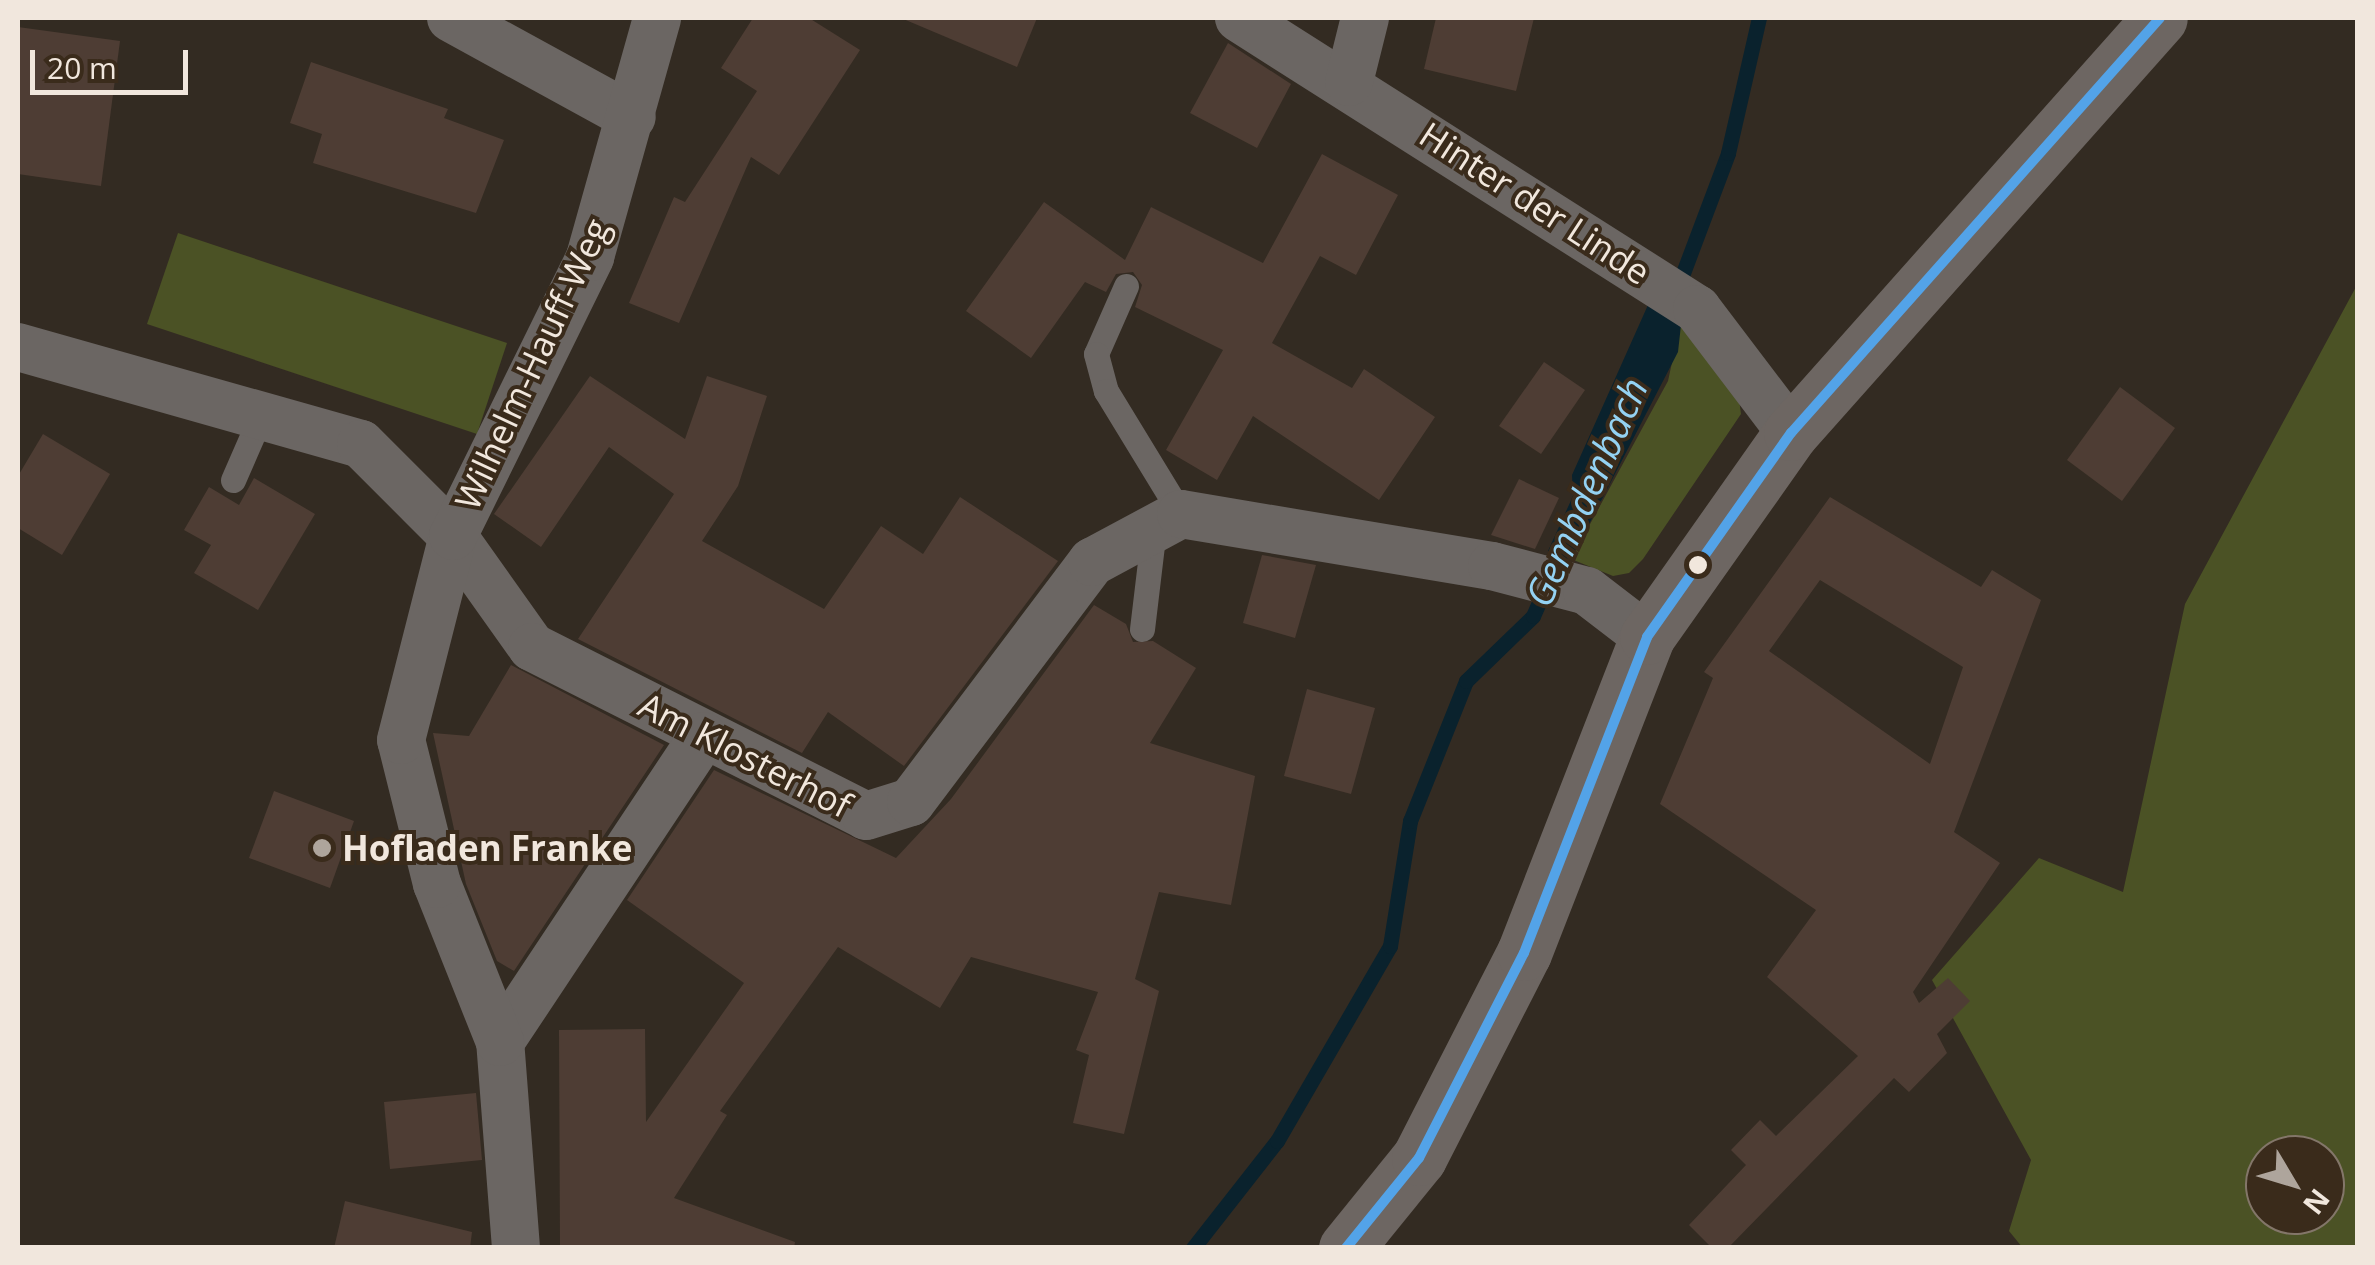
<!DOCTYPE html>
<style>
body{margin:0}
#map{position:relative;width:2375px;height:1265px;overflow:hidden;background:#332b22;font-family:"Open Sans",sans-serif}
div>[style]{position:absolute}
.green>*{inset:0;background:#4b5225}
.water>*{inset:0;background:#0a222d}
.stream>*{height:15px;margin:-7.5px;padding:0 7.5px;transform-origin:7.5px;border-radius:7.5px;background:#0a222d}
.building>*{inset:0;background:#4e3d34}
.service>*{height:25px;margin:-12.5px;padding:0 12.5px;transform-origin:12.5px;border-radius:12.5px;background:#6b6663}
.minor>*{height:48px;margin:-24px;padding:0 24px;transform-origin:24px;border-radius:24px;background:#6b6663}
.primary>*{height:55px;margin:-27.5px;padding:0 27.5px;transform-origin:27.5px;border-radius:27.5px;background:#6d6662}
.bus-1>*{height:10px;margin:-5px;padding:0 5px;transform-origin:5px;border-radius:5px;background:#53a3e8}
.dots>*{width:28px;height:28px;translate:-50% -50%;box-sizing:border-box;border:5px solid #3a2b1b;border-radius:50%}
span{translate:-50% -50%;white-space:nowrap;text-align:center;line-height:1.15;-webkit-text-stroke:8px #3a2b1b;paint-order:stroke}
.street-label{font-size:35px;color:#f1e7dd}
.poi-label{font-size:35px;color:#f1e7dd;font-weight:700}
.left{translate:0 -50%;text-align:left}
.water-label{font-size:38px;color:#94d2f3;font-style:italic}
.frame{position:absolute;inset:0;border:20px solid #f1e7dd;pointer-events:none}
.north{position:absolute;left:2245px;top:1135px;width:100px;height:100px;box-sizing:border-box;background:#3a2b1b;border:2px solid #837669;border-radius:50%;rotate:128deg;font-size:28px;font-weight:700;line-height:40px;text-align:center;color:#f1e7dd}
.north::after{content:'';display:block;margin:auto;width:35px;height:45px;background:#aea59c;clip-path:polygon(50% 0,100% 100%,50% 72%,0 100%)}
.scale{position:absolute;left:30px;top:50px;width:158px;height:45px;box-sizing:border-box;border:5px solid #f1e7dd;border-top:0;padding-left:12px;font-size:30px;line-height:35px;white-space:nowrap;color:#f1e7dd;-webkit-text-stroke:8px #3a2b1b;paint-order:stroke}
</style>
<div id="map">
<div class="green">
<i style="clip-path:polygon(178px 233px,507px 343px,477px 434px,147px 324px)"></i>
<i style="clip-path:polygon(evenodd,2357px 285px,2357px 1247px,2022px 1247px,2009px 1231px,2031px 1160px,1932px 980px,2039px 858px,2123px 892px,2185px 604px,2357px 285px,2265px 1155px,2325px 1155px,2325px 1215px,2265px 1215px,2265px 1155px)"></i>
<i style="clip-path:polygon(1682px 316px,1737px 384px,1741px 414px,1643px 559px,1629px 573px,1613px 576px,1571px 559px,1668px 381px)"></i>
</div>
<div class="water">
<i style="clip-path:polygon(1652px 296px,1682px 316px,1678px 352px,1571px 559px,1548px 551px,1573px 496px,1572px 475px)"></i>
</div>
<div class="stream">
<i style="left:1677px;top:289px;width:145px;rotate:-69.4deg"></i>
<i style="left:1728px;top:153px;width:139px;rotate:-77.1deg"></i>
<i style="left:1193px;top:1248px;width:136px;rotate:-51.9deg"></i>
<i style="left:1277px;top:1141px;width:225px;rotate:-59.9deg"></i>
<i style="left:1390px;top:946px;width:127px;rotate:-80.9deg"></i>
<i style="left:1410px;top:821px;width:151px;rotate:-68.2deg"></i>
<i style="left:1466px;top:681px;width:93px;rotate:-44.1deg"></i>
<i style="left:1533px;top:616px;width:84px;rotate:-66.2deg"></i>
</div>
<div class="building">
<i style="clip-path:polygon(753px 18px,809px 18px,860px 50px,779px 175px,751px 157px,679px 323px,629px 303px,674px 197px,685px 202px,757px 91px,721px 68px)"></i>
<i style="clip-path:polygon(901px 18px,1037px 18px,1017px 67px)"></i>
<i style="clip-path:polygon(1436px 18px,1534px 18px,1516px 91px,1424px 69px)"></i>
<i style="clip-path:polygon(18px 27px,120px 41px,101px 186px,18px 174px)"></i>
<i style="clip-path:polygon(1228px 43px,1291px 84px,1257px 148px,1190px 113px)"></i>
<i style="clip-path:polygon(311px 62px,448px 109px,444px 118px,504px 140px,476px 213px,313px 163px,322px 134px,290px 123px)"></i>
<i style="clip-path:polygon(1322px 154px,1398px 195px,1356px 275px,1320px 256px,1272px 343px,1352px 388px,1364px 369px,1435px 417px,1379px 500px,1253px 416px,1217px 480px,1166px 450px,1223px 350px,1135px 307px,1142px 285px,1133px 272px,1116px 274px,1106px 292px,1085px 282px,1031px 358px,966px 311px,1044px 202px,1125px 260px,1151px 207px,1263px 263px)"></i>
<i style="clip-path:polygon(1544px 362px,1585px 390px,1541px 454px,1499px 426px)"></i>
<i style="clip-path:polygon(590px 376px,685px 439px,707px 376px,767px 396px,738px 486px,702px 541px,824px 609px,881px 526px,923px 554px,960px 497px,1058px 561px,904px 766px,828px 712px,802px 753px,578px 639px,674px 494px,609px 447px,541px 547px,494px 514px)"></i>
<i style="clip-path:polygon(2120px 387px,2175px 428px,2122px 501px,2067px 460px)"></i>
<i style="clip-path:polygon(43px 434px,110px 474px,62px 555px,18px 528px,18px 476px)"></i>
<i style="clip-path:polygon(254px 478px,315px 514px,258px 610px,194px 573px,211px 545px,184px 530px,209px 487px,239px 505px)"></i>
<i style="clip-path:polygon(1519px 479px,1559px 498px,1535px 549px,1491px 535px)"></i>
<i style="clip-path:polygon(evenodd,1830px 497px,1981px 587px,1992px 570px,2041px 600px,1954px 832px,2000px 863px,1913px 992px,1919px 1003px,1948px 978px,1970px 1001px,1937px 1034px,1947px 1053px,1909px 1092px,1894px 1078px,1728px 1248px,1712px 1248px,1689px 1225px,1746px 1165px,1731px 1150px,1760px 1120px,1776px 1136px,1858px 1056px,1767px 977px,1816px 910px,1660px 804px,1713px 678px,1704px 672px,1830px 497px,1820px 580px,1963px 667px,1930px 764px,1769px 651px,1820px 580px)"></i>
<i style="clip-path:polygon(1262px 555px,1316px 565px,1295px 638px,1243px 623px)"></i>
<i style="clip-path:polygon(1094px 605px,1126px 624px,1133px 642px,1153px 641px,1196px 668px,1150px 743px,1255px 776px,1231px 905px,1159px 892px,1135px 979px,1159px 991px,1124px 1134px,1073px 1123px,1089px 1055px,1076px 1050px,1098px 992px,971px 957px,940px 1008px,838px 947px,720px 1111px,727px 1115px,674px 1198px,795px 1242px,794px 1248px,560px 1248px,559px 1030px,645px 1029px,646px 1122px,744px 983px,627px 900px,714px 770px,896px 858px,951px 799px)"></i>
<i style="clip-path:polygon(511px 665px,664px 745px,514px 971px,497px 961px,466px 884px,433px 733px,469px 736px)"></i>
<i style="clip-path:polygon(1307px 689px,1375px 708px,1351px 794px,1284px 776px)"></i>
<i style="clip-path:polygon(274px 791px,354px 821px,330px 888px,249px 858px)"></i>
<i style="clip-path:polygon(476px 1093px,482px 1160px,390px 1169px,384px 1102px)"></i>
<i style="clip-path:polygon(345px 1201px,472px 1232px,470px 1248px,334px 1248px)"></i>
</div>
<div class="service">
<i style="left:1126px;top:286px;width:74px;rotate:113.8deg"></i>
<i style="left:1096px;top:354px;width:38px;rotate:75deg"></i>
<i style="left:1106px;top:391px;width:144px;rotate:58.6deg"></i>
<i style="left:233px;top:480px;width:70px;rotate:-66.4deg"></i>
<i style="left:1142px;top:629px;width:101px;rotate:-83.2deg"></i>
</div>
<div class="minor">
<i style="left:451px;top:18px;width:206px;rotate:28.7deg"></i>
<i style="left:1239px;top:18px;width:543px;rotate:32.43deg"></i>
<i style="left:1697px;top:309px;width:156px;rotate:52.8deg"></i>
<i style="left:1349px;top:82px;width:66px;rotate:-76deg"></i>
<i style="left:18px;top:347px;width:356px;rotate:15.8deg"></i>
<i style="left:361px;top:444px;width:130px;rotate:45deg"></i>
<i style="left:453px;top:536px;width:136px;rotate:54.6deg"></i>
<i style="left:532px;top:647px;width:374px;rotate:26.8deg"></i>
<i style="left:866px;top:816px;width:47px;rotate:-17.3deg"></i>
<i style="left:911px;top:802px;width:301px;rotate:-53deg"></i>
<i style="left:1092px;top:562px;width:101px;rotate:-28.3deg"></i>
<i style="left:1181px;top:514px;width:315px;rotate:9.5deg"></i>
<i style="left:1492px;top:566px;width:98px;rotate:14.7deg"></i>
<i style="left:1587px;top:591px;width:76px;rotate:37.5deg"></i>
<i style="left:500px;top:1042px;width:367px;rotate:-56.4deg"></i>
<i style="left:516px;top:1248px;width:207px;rotate:-94.4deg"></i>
<i style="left:500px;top:1042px;width:170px;rotate:-111.7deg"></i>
<i style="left:437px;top:884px;width:148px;rotate:-104deg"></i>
<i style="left:401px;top:740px;width:211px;rotate:-75.7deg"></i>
<i style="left:453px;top:536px;width:311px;rotate:-63.8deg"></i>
<i style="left:590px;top:257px;width:248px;rotate:-74.3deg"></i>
</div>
<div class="primary">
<i style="left:1346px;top:1248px;width:116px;rotate:-51deg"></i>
<i style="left:1419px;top:1158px;width:230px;rotate:-62.9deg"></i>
<i style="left:1524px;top:953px;width:339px;rotate:-68.7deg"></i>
<i style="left:1647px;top:637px;width:250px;rotate:-54.8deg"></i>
<i style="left:1791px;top:433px;width:555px;rotate:-48.36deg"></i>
</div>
<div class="bus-1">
<i style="left:1346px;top:1248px;width:116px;rotate:-51deg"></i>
<i style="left:1419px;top:1158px;width:230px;rotate:-62.9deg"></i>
<i style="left:1524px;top:953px;width:339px;rotate:-68.7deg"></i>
<i style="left:1647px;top:637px;width:250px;rotate:-54.8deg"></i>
<i style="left:1791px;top:433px;width:555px;rotate:-48.36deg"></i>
</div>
<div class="dots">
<i style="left:1698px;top:565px;background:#f1e7dd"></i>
<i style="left:322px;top:848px;background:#aea59c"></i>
</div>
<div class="street-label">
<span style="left:1535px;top:203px;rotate:33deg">Hinter der Linde</span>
<span style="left:532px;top:364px;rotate:-65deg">Wilhelm-Hauff-Weg</span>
<span style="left:745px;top:755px;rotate:27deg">Am Klosterhof</span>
</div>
<div class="poi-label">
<span class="left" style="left:342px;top:848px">Hofladen Franke</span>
</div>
<div class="water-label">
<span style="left:1586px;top:492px;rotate:-66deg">Gembdenbach</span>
</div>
<div class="frame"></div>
<div class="north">N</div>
<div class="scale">20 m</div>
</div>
